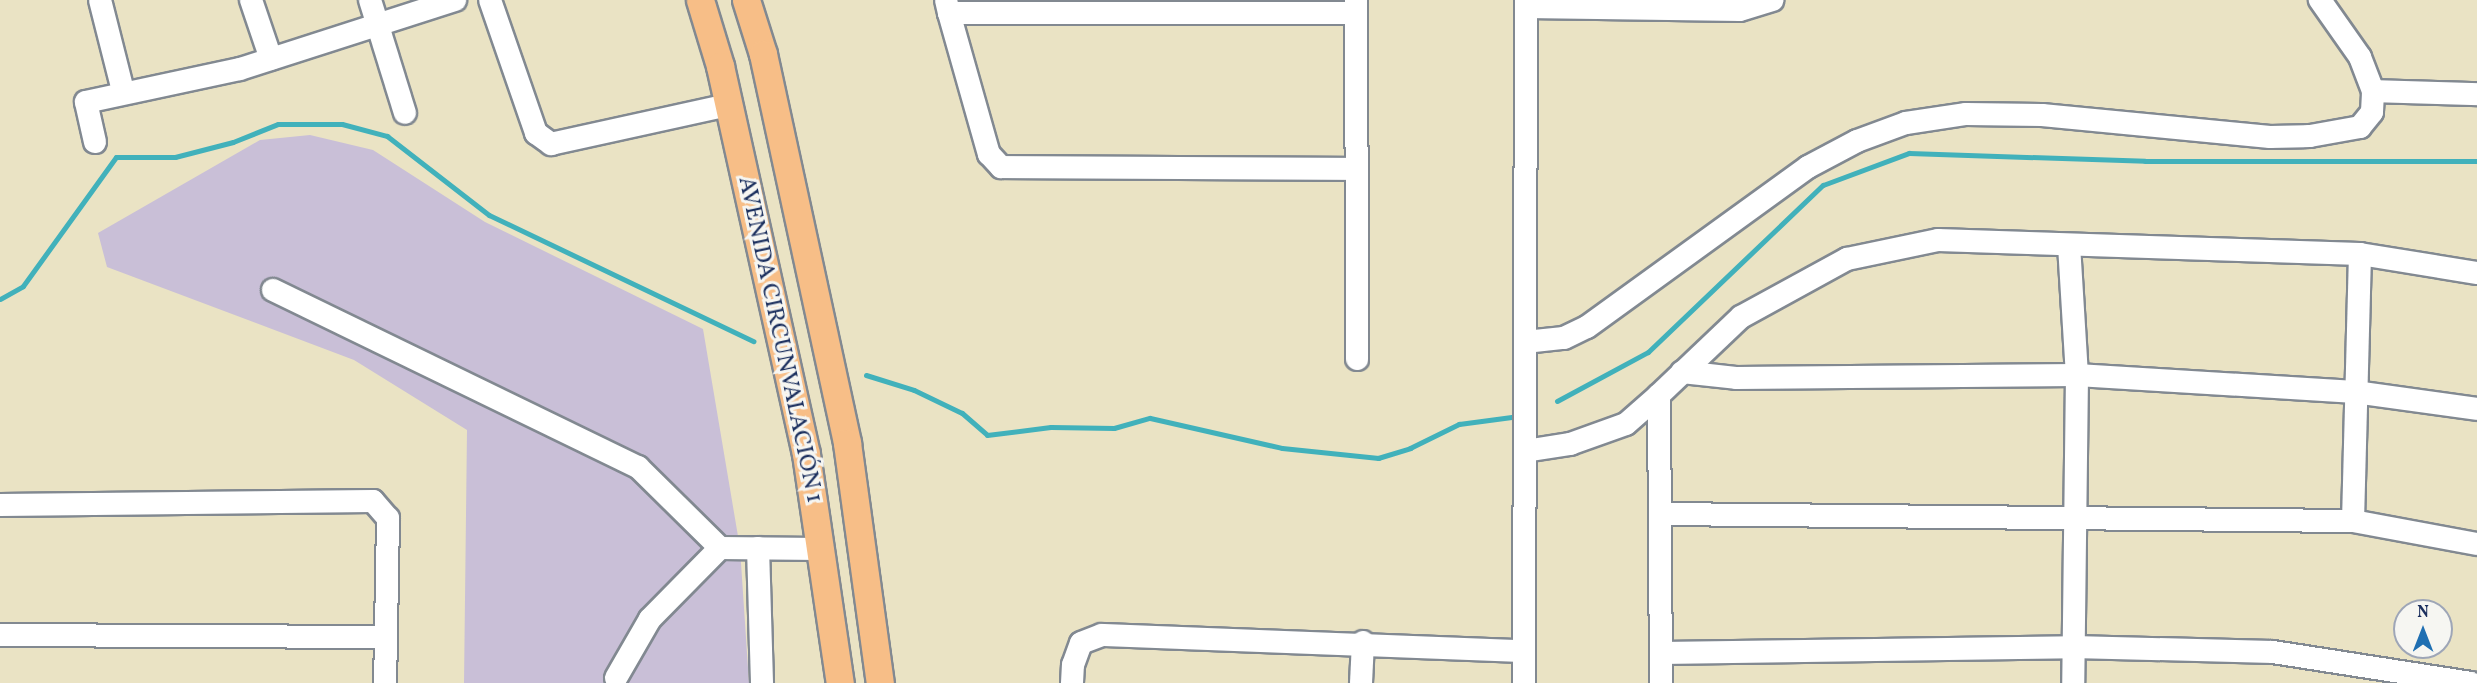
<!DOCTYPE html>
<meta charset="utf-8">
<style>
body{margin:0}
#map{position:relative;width:2477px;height:683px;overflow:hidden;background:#eae3c4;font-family:Vollkorn,serif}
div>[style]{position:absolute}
.industrial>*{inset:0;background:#c9bfd7}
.stream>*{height:5px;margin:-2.5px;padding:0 2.5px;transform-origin:2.5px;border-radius:2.5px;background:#41b1bb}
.roads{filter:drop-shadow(2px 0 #828991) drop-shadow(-2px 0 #828991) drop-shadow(0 2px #828991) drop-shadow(0 -2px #828991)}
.minor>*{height:22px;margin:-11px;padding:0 11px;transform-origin:11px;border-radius:11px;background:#fff}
.major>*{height:27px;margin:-13.5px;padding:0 13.5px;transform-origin:13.5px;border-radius:13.5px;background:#f7be87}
span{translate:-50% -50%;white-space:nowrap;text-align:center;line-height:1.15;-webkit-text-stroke:6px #f6f6f2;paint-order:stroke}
.street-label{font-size:24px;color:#1b2f5e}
.north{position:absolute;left:2393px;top:599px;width:60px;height:60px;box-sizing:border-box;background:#f6f6f2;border:2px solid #9ea6b7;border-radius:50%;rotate:0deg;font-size:16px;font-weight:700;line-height:24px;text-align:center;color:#1b2f5e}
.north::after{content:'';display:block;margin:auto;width:21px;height:27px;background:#1f6fb2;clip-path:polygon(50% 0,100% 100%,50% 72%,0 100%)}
</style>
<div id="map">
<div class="industrial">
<i style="clip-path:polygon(310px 135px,373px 150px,485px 222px,703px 329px,740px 548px,749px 683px,464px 683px,467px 430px,354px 360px,107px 267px,98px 233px,260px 140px)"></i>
</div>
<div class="stream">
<i style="left:0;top:299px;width:26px;rotate:-29deg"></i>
<i style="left:23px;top:286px;width:159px;rotate:-54.2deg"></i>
<i style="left:116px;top:157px;width:59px"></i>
<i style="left:175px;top:157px;width:60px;rotate:-14.5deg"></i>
<i style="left:233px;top:142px;width:48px;rotate:-21.8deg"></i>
<i style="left:278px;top:124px;width:64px"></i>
<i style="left:342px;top:124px;width:47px;rotate:14.9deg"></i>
<i style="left:387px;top:136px;width:129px;rotate:37.8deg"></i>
<i style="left:489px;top:215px;width:293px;rotate:25.5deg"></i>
<i style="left:866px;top:375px;width:50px;rotate:17.4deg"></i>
<i style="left:914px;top:390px;width:53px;rotate:25.6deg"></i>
<i style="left:962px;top:413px;width:33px;rotate:41deg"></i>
<i style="left:987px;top:435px;width:64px;rotate:-7.1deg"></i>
<i style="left:1051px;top:427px;width:63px;rotate:0.9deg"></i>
<i style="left:1114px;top:428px;width:37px;rotate:-16deg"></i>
<i style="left:1150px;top:418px;width:135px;rotate:12.8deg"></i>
<i style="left:1282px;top:448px;width:97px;rotate:5.9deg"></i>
<i style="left:1378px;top:458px;width:34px;rotate:-17deg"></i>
<i style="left:1410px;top:448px;width:55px;rotate:-26.1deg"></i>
<i style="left:1459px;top:424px;width:53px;rotate:-7.5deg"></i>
<i style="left:1557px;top:401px;width:103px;rotate:-28.3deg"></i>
<i style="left:1648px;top:352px;width:242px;rotate:-43.7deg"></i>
<i style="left:1823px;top:185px;width:92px;rotate:-20.4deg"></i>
<i style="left:1909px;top:153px;width:236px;rotate:1.9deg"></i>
<i style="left:2145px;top:161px;width:332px"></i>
</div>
<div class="roads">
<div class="minor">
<i style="left:100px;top:0;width:94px;rotate:75.8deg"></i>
<i style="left:251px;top:0;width:62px;rotate:71.3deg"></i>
<i style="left:370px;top:0;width:118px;rotate:72.8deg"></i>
<i style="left:490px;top:0;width:141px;rotate:70.9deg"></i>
<i style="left:536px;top:133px;width:19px;rotate:36deg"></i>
<i style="left:551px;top:144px;width:182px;rotate:-12.4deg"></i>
<i style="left:946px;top:0;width:13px;rotate:77deg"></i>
<i style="left:949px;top:13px;width:407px"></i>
<i style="left:1356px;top:0;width:359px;rotate:89.8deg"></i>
<i style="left:1526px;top:7px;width:214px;rotate:0.8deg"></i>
<i style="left:1740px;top:10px;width:34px;rotate:-17deg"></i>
<i style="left:949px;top:13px;width:147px;rotate:74.2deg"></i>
<i style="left:989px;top:154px;width:18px;rotate:47deg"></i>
<i style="left:1001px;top:167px;width:356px;rotate:0.3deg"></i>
<i style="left:2373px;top:91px;width:104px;rotate:1.7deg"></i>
<i style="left:95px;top:142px;width:41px;rotate:-102.7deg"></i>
<i style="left:86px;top:102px;width:157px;rotate:-12.1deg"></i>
<i style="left:240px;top:69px;width:226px;rotate:-17.8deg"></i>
<i style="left:2069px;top:245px;width:130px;rotate:86.5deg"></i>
<i style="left:2077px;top:375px;width:308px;rotate:90.7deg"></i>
<i style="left:273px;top:290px;width:406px;rotate:25.9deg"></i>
<i style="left:638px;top:467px;width:115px;rotate:44.6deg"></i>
<i style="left:720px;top:548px;width:100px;rotate:0.6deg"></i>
<i style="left:1525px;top:342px;width:39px;rotate:-6deg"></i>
<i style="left:1564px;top:338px;width:25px;rotate:-26deg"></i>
<i style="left:1587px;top:327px;width:273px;rotate:-35.9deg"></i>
<i style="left:1808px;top:167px;width:55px;rotate:-28deg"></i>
<i style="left:1857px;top:141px;width:52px;rotate:-20.2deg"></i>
<i style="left:1906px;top:123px;width:61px;rotate:-8.5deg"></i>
<i style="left:1966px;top:114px;width:76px;rotate:0.8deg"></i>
<i style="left:2042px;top:115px;width:229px;rotate:5.5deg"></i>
<i style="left:2270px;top:137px;width:40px;rotate:-1.4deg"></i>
<i style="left:2310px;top:136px;width:51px;rotate:-10.2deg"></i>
<i style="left:2360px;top:127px;width:19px;rotate:-51deg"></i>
<i style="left:2372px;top:112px;width:21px;rotate:-87deg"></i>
<i style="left:2373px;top:91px;width:36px;rotate:-111deg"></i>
<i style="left:2360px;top:57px;width:70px;rotate:-125.1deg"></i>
<i style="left:1682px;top:372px;width:54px;rotate:6.3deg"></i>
<i style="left:1736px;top:378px;width:341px;rotate:-0.5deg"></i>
<i style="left:2077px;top:375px;width:279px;rotate:3.5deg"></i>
<i style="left:2355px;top:392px;width:123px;rotate:7.9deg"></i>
<i style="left:1525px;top:451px;width:46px;rotate:-8.8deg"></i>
<i style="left:1570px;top:444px;width:59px;rotate:-19.7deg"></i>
<i style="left:1626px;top:424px;width:44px;rotate:-41.3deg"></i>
<i style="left:0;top:505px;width:373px;rotate:-0.6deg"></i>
<i style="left:373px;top:501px;width:23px;rotate:49deg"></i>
<i style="left:388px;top:518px;width:165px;rotate:91deg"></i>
<i style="left:1660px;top:514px;width:693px;rotate:0.58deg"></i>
<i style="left:2353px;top:521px;width:126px;rotate:10.5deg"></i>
<i style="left:2353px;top:521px;width:267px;rotate:-88.5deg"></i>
<i style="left:758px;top:548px;width:135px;rotate:88.3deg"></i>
<i style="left:0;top:635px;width:386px;rotate:0.3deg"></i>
<i style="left:1661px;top:653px;width:412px;rotate:-0.8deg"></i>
<i style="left:2073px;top:647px;width:200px;rotate:1.4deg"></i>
<i style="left:2273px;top:652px;width:200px;rotate:8.9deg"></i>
<i style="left:616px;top:678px;width:68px;rotate:-60deg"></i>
<i style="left:650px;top:619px;width:100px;rotate:-45.4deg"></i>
<i style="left:1072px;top:683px;width:18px;rotate:-87deg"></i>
<i style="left:1073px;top:665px;width:23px;rotate:-70deg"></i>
<i style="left:1081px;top:643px;width:22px;rotate:-21deg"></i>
<i style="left:1102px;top:635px;width:422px;rotate:2.2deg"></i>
<i style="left:1361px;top:683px;width:41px;rotate:-87.2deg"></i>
<i style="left:1524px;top:683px;width:683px;rotate:-89.83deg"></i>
<i style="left:1661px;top:683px;width:288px;rotate:-90.4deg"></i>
<i style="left:1659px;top:395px;width:113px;rotate:-43.6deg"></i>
<i style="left:1741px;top:317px;width:121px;rotate:-28.7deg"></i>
<i style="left:1847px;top:259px;width:93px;rotate:-11.8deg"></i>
<i style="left:1938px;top:240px;width:422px;rotate:1.9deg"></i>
<i style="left:2360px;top:254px;width:119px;rotate:9.2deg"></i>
</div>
<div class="major">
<i style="left:700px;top:0;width:69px;rotate:73.1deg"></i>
<i style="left:720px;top:66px;width:397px;rotate:77.5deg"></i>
<i style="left:806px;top:454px;width:232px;rotate:81.6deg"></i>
<i style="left:746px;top:0;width:57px;rotate:72.5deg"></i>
<i style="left:763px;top:54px;width:398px;rotate:77.8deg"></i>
<i style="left:847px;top:443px;width:242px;rotate:82.2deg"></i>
</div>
</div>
<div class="street-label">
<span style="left:779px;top:340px;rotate:78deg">AVENIDA CIRCUNVALACIÓN 1</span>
</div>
<div class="north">N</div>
</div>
